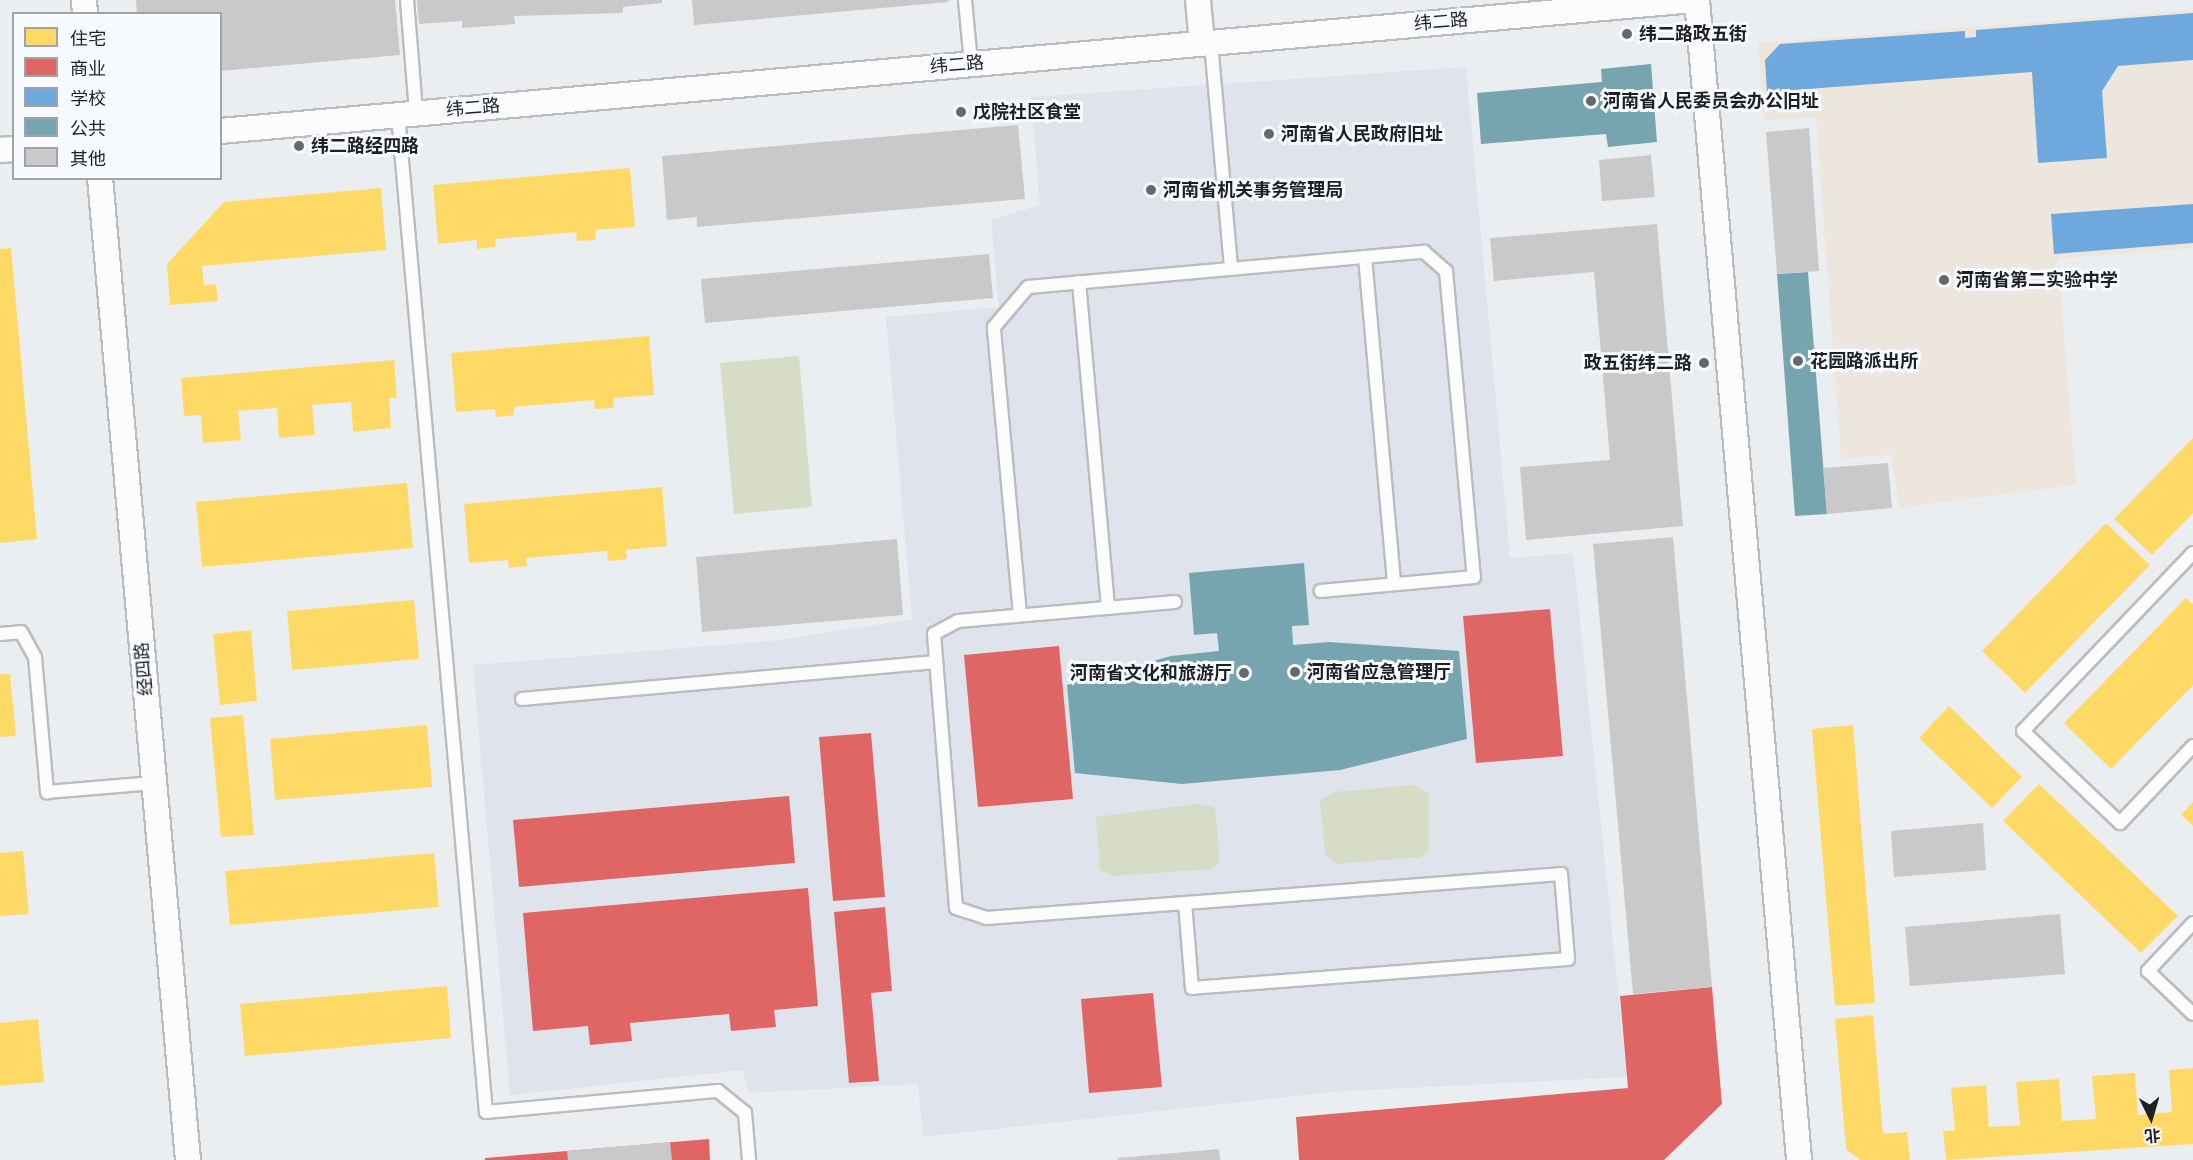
<!DOCTYPE html>
<meta charset="utf-8">
<style>
body{margin:0}
#map{position:relative;width:2193px;height:1160px;overflow:hidden;background:#ebeef1;font-family:"IBM Plex Sans","Noto Sans SC",sans-serif}
div>[style]{position:absolute}
.built>*{inset:0;background:#dee3ec}
.education>*{inset:0;background:#ede6dd}
.green>*{inset:0;background:#d6dcc5}
.homes>*{inset:0;background:#ffd966}
.shops>*{inset:0;background:#e06666}
.schools>*{inset:0;background:#6fa8dc}
.public>*{inset:0;background:#76a5af}
.building>*{inset:0;background:#c9c9c9}
.roads{filter:drop-shadow(2px 0 #bbbcbf) drop-shadow(-2px 0 #bbbcbf) drop-shadow(0 2px #bbbcbf) drop-shadow(0 -2px #bbbcbf)}
.lane>*{height:12px;margin:-6px;padding:0 6px;transform-origin:6px;border-radius:6px;background:#fcfcfd}
.street>*{height:24px;margin:-12px;padding:0 12px;transform-origin:12px;border-radius:12px;background:#fcfcfd}
.dots>*{width:16px;height:16px;translate:-50% -50%;box-sizing:border-box;border:3px solid #f7fafe;border-radius:50%}
span{translate:-50% -50%;white-space:nowrap;text-align:center;line-height:1.15;-webkit-text-stroke:6px #f7fafe;paint-order:stroke}
.street-label{font-size:18px;color:#1f2023}
.poi-label{font-size:18px;color:#1f2023;font-weight:700}
.left{translate:0 -50%;text-align:left}
.right{translate:-100% -50%;text-align:right}
.legend{position:absolute;left:12px;top:12px;width:210px;height:168px;box-sizing:border-box;background:#f7fafe;border:2px solid #a1a3a6;margin:0;padding:8px 10px;list-style:none;font-size:18px;color:#1f2023}
.legend li{display:flex;align-items:center;gap:12px;height:30px}
.legend b{width:30px;border:2px solid #a1a3a6}
.north{position:absolute;left:2121px;top:1088px;width:60px;height:60px;-webkit-text-stroke:4px #f7fafe;paint-order:stroke;rotate:175deg;font-size:16px;font-weight:700;line-height:24px;text-align:center;color:#1f2023}
.north::after{content:'';display:block;margin:auto;width:21px;height:27px;background:#1f2023;clip-path:polygon(50% 0,100% 100%,50% 72%,0 100%)}
</style>
<div id="map">
<div class="built">
<i style="clip-path:polygon(1466px 67px,1510px 558px,1573px 553px,1627px 1077px,1330px 1092px,923px 1137px,918px 1084px,748px 1093px,743px 1070px,510px 1095px,473px 665px,781px 640px,912px 619px,886px 317px,999px 307px,991px 220px,1040px 205px,1031px 97px)"></i>
</div>
<div class="education">
<i style="clip-path:polygon(2193px 10px,2193px 248px,2058px 259px,2076px 485px,1899px 508px,1892px 455px,1841px 459px,1816px 118px,1764px 120px,1758px 43px)"></i>
</div>
<div class="green">
<i style="clip-path:polygon(799px 356px,812px 507px,734px 514px,720px 363px)"></i>
<i style="clip-path:polygon(1414px 785px,1429px 793px,1429px 851px,1420px 857px,1337px 864px,1325px 854px,1320px 800px,1334px 792px)"></i>
<i style="clip-path:polygon(1198px 804px,1215px 808px,1220px 861px,1211px 869px,1114px 876px,1100px 870px,1096px 817px)"></i>
</div>
<div class="homes">
<i style="clip-path:polygon(630px 168px,635px 227px,595px 230px,596px 240px,577px 241px,576px 232px,495px 239px,496px 247px,477px 249px,477px 240px,438px 244px,433px 185px)"></i>
<i style="clip-path:polygon(381px 188px,386px 250px,202px 266px,204px 285px,216px 284px,218px 301px,170px 305px,167px 264px,224px 202px)"></i>
<i style="clip-path:polygon(11px 248px,37px 539px,0 543px,0 249px)"></i>
<i style="clip-path:polygon(649px 336px,654px 395px,613px 398px,614px 408px,595px 409px,594px 400px,514px 407px,514px 415px,496px 417px,495px 409px,456px 412px,451px 353px)"></i>
<i style="clip-path:polygon(394px 360px,397px 398px,389px 398px,391px 428px,353px 432px,351px 402px,312px 405px,315px 435px,279px 438px,277px 408px,238px 411px,241px 440px,203px 443px,201px 415px,184px 416px,181px 378px)"></i>
<i style="clip-path:polygon(2193px 438px,2193px 513px,2152px 555px,2114px 519px)"></i>
<i style="clip-path:polygon(407px 483px,413px 548px,202px 567px,196px 502px)"></i>
<i style="clip-path:polygon(662px 487px,667px 546px,626px 550px,627px 559px,608px 561px,607px 551px,526px 558px,527px 566px,509px 568px,508px 560px,469px 563px,464px 504px)"></i>
<i style="clip-path:polygon(2106px 523px,2150px 565px,2025px 693px,1982px 651px)"></i>
<i style="clip-path:polygon(2186px 598px,2193px 604px,2193px 685px,2111px 769px,2064px 723px)"></i>
<i style="clip-path:polygon(414px 600px,419px 659px,292px 670px,287px 611px)"></i>
<i style="clip-path:polygon(251px 630px,257px 701px,220px 705px,213px 634px)"></i>
<i style="clip-path:polygon(0 674px,10px 674px,16px 736px,0 737px)"></i>
<i style="clip-path:polygon(1949px 706px,2022px 777px,1992px 808px,1919px 738px)"></i>
<i style="clip-path:polygon(243px 715px,254px 835px,221px 837px,210px 718px)"></i>
<i style="clip-path:polygon(427px 725px,432px 787px,275px 800px,270px 739px)"></i>
<i style="clip-path:polygon(1853px 725px,1875px 1003px,1835px 1006px,1812px 729px)"></i>
<i style="clip-path:polygon(2039px 784px,2178px 916px,2141px 953px,2003px 821px)"></i>
<i style="clip-path:polygon(2193px 802px,2193px 826px,2181px 815px)"></i>
<i style="clip-path:polygon(23px 851px,29px 914px,0 916px,0 853px)"></i>
<i style="clip-path:polygon(434px 853px,439px 907px,230px 925px,225px 871px)"></i>
<i style="clip-path:polygon(447px 986px,451px 1038px,245px 1056px,240px 1004px)"></i>
<i style="clip-path:polygon(1873px 1015px,1883px 1134px,1907px 1132px,1910px 1160px,1860px 1160px,1846px 1149px,1835px 1019px)"></i>
<i style="clip-path:polygon(38px 1019px,44px 1082px,0 1086px,0 1023px)"></i>
<i style="clip-path:polygon(2193px 1068px,2193px 1144px,1946px 1160px,1943px 1131px,1955px 1130px,1951px 1088px,1986px 1085px,1989px 1127px,2020px 1125px,2016px 1082px,2059px 1079px,2062px 1121px,2096px 1119px,2092px 1076px,2135px 1073px,2138px 1115px,2172px 1112px,2169px 1070px)"></i>
</div>
<div class="shops">
<i style="clip-path:polygon(1550px 609px,1563px 756px,1476px 763px,1463px 616px)"></i>
<i style="clip-path:polygon(1059px 646px,1073px 799px,978px 807px,964px 655px)"></i>
<i style="clip-path:polygon(871px 733px,885px 897px,833px 901px,819px 737px)"></i>
<i style="clip-path:polygon(789px 796px,795px 863px,519px 887px,513px 820px)"></i>
<i style="clip-path:polygon(808px 888px,818px 1006px,774px 1010px,776px 1027px,731px 1031px,729px 1014px,630px 1023px,632px 1041px,590px 1045px,588px 1026px,533px 1031px,523px 913px)"></i>
<i style="clip-path:polygon(885px 907px,892px 991px,871px 993px,879px 1081px,849px 1083px,834px 912px)"></i>
<i style="clip-path:polygon(1712px 987px,1722px 1104px,1664px 1160px,1299px 1160px,1296px 1117px,1628px 1088px,1620px 996px)"></i>
<i style="clip-path:polygon(1153px 993px,1162px 1087px,1089px 1093px,1081px 999px)"></i>
<i style="clip-path:polygon(709px 1139px,710px 1160px,485px 1160px,485px 1158px)"></i>
</div>
<div class="schools">
<i style="clip-path:polygon(2193px 13px,2193px 60px,2118px 66px,2102px 91px,2107px 158px,2038px 163px,2032px 72px,1767px 92px,1765px 60px,1780px 44px,1965px 31px,1965px 38px,1976px 37px,1976px 30px)"></i>
<i style="clip-path:polygon(2193px 204px,2193px 243px,2054px 254px,2051px 214px)"></i>
</div>
<div class="public">
<i style="clip-path:polygon(1651px 64px,1657px 142px,1608px 147px,1606px 134px,1481px 144px,1477px 93px,1602px 82px,1601px 69px)"></i>
<i style="clip-path:polygon(1808px 272px,1827px 514px,1795px 516px,1777px 274px)"></i>
<i style="clip-path:polygon(1304px 563px,1309px 625px,1292px 626px,1293px 645px,1329px 642px,1459px 651px,1467px 739px,1340px 770px,1182px 784px,1075px 773px,1067px 685px,1171px 656px,1219px 651px,1217px 633px,1194px 635px,1189px 573px)"></i>
</div>
<div class="building">
<i style="clip-path:polygon(136px 0,395px 0,400px 55px,220px 71px,220px 14px,137px 14px)"></i>
<i style="clip-path:polygon(417px 0,662px 0,662px 3px,623px 7px,623px 13px,514px 16px,515px 24px,462px 28px,462px 21px,419px 24px)"></i>
<i style="clip-path:polygon(692px 0,948px 0,949px 2px,694px 25px)"></i>
<i style="clip-path:polygon(1018px 125px,1025px 199px,697px 227px,697px 217px,667px 220px,662px 156px)"></i>
<i style="clip-path:polygon(1809px 128px,1819px 271px,1777px 274px,1766px 132px)"></i>
<i style="clip-path:polygon(1651px 155px,1655px 197px,1602px 201px,1599px 160px)"></i>
<i style="clip-path:polygon(1657px 224px,1683px 526px,1526px 540px,1520px 467px,1610px 460px,1594px 272px,1494px 281px,1490px 238px)"></i>
<i style="clip-path:polygon(989px 254px,993px 298px,705px 323px,701px 279px)"></i>
<i style="clip-path:polygon(1888px 463px,1892px 508px,1827px 514px,1823px 468px)"></i>
<i style="clip-path:polygon(1673px 537px,1712px 987px,1633px 994px,1593px 544px)"></i>
<i style="clip-path:polygon(897px 539px,903px 615px,702px 632px,696px 557px)"></i>
<i style="clip-path:polygon(1983px 823px,1986px 870px,1894px 877px,1891px 831px)"></i>
<i style="clip-path:polygon(2060px 914px,2065px 974px,1910px 986px,1905px 927px)"></i>
<i style="clip-path:polygon(670px 1142px,672px 1160px,568px 1160px,567px 1151px)"></i>
<i style="clip-path:polygon(1219px 1149px,1220px 1160px,1118px 1160px,1118px 1158px)"></i>
</div>
<div class="roads">
<div class="lane">
<i style="left:407px;top:0;width:113px;rotate:85.4deg"></i>
<i style="left:965px;top:0;width:64px;rotate:84.6deg"></i>
<i style="left:1211px;top:43px;width:227px;rotate:84.9deg"></i>
<i style="left:398px;top:115px;width:1001px;rotate:84.96deg"></i>
<i style="left:486px;top:1112px;width:233px;rotate:-5.2deg"></i>
<i style="left:718px;top:1091px;width:35px;rotate:39deg"></i>
<i style="left:745px;top:1113px;width:47px;rotate:85.1deg"></i>
<i style="left:1365px;top:257px;width:328px;rotate:84.9deg"></i>
<i style="left:1079px;top:282px;width:327px;rotate:84.9deg"></i>
<i style="left:2193px;top:553px;width:246px;rotate:133.7deg"></i>
<i style="left:2023px;top:731px;width:134px;rotate:43.5deg"></i>
<i style="left:2120px;top:823px;width:106px;rotate:-46.5deg"></i>
<i style="left:1175px;top:602px;width:218px;rotate:175deg"></i>
<i style="left:958px;top:621px;width:27px;rotate:152deg"></i>
<i style="left:934px;top:634px;width:275px;rotate:85.4deg"></i>
<i style="left:956px;top:908px;width:32px;rotate:18deg"></i>
<i style="left:986px;top:918px;width:200px;rotate:-4.3deg"></i>
<i style="left:1185px;top:903px;width:377px;rotate:-4.4deg"></i>
<i style="left:1561px;top:874px;width:85px;rotate:85.3deg"></i>
<i style="left:1568px;top:959px;width:377px;rotate:175.6deg"></i>
<i style="left:1192px;top:988px;width:85px;rotate:-94.7deg"></i>
<i style="left:1020px;top:615px;width:289px;rotate:-95.2deg"></i>
<i style="left:994px;top:327px;width:52px;rotate:-49.6deg"></i>
<i style="left:1028px;top:287px;width:398px;rotate:-5.1deg"></i>
<i style="left:1424px;top:252px;width:29px;rotate:41deg"></i>
<i style="left:1446px;top:271px;width:307px;rotate:84.8deg"></i>
<i style="left:1474px;top:577px;width:154px;rotate:174.8deg"></i>
<i style="left:0;top:634px;width:21px;rotate:-5deg"></i>
<i style="left:21px;top:632px;width:29px;rotate:61deg"></i>
<i style="left:35px;top:657px;width:136px;rotate:84.9deg"></i>
<i style="left:47px;top:792px;width:107px;rotate:-4.8deg"></i>
<i style="left:522px;top:699px;width:415px;rotate:-5.1deg"></i>
<i style="left:2193px;top:923px;width:66px;rotate:133.2deg"></i>
<i style="left:2148px;top:971px;width:62px;rotate:43.7deg"></i>
</div>
<div class="street">
<i style="left:84px;top:0;width:14px;rotate:86deg"></i>
<i style="left:1198px;top:0;width:44px;rotate:84.8deg"></i>
<i style="left:1697px;top:0;width:1164px;rotate:84.97deg"></i>
<i style="left:220px;top:131px;width:1480px;rotate:-5.08deg"></i>
<i style="left:0;top:150px;width:14px;rotate:-4deg"></i>
<i style="left:100px;top:178px;width:986px;rotate:84.88deg"></i>
</div>
</div>
<div class="dots">
<i style="left:1627px;top:34px;background:#66686b"></i>
<i style="left:1591px;top:101px;background:#66686b"></i>
<i style="left:961px;top:112px;background:#66686b"></i>
<i style="left:1269px;top:134px;background:#66686b"></i>
<i style="left:299px;top:146px;background:#66686b"></i>
<i style="left:1151px;top:190px;background:#66686b"></i>
<i style="left:1944px;top:280px;background:#66686b"></i>
<i style="left:1798px;top:361px;background:#66686b"></i>
<i style="left:1704px;top:363px;background:#66686b"></i>
<i style="left:1295px;top:672px;background:#66686b"></i>
<i style="left:1244px;top:673px;background:#66686b"></i>
</div>
<div class="street-label">
<span style="left:1441px;top:22px;rotate:-5deg">纬二路</span>
<span style="left:957px;top:65px;rotate:-5deg">纬二路</span>
<span style="left:473px;top:108px;rotate:-5deg">纬二路</span>
<span style="left:144px;top:669px;rotate:-95deg">经四路</span>
</div>
<div class="poi-label">
<span class="left" style="left:1639px;top:34px">纬二路政五街</span>
<span class="left" style="left:1603px;top:101px">河南省人民委员会办公旧址</span>
<span class="left" style="left:973px;top:112px">戊院社区食堂</span>
<span class="left" style="left:1281px;top:134px">河南省人民政府旧址</span>
<span class="left" style="left:311px;top:146px">纬二路经四路</span>
<span class="left" style="left:1163px;top:190px">河南省机关事务管理局</span>
<span class="left" style="left:1956px;top:280px">河南省第二实验中学</span>
<span class="left" style="left:1810px;top:361px">花园路派出所</span>
<span class="right" style="left:1692px;top:363px">政五街纬二路</span>
<span class="left" style="left:1307px;top:672px">河南省应急管理厅</span>
<span class="right" style="left:1232px;top:673px">河南省文化和旅游厅</span>
</div>
<ul class="legend">
<li><b style="height:16px;background:#ffd966"></b>住宅</li>
<li><b style="height:16px;background:#e06666"></b>商业</li>
<li><b style="height:16px;background:#6fa8dc"></b>学校</li>
<li><b style="height:16px;background:#76a5af"></b>公共</li>
<li><b style="height:16px;background:#c9c9c9"></b>其他</li>
</ul>
<div class="north">北</div>
</div>
